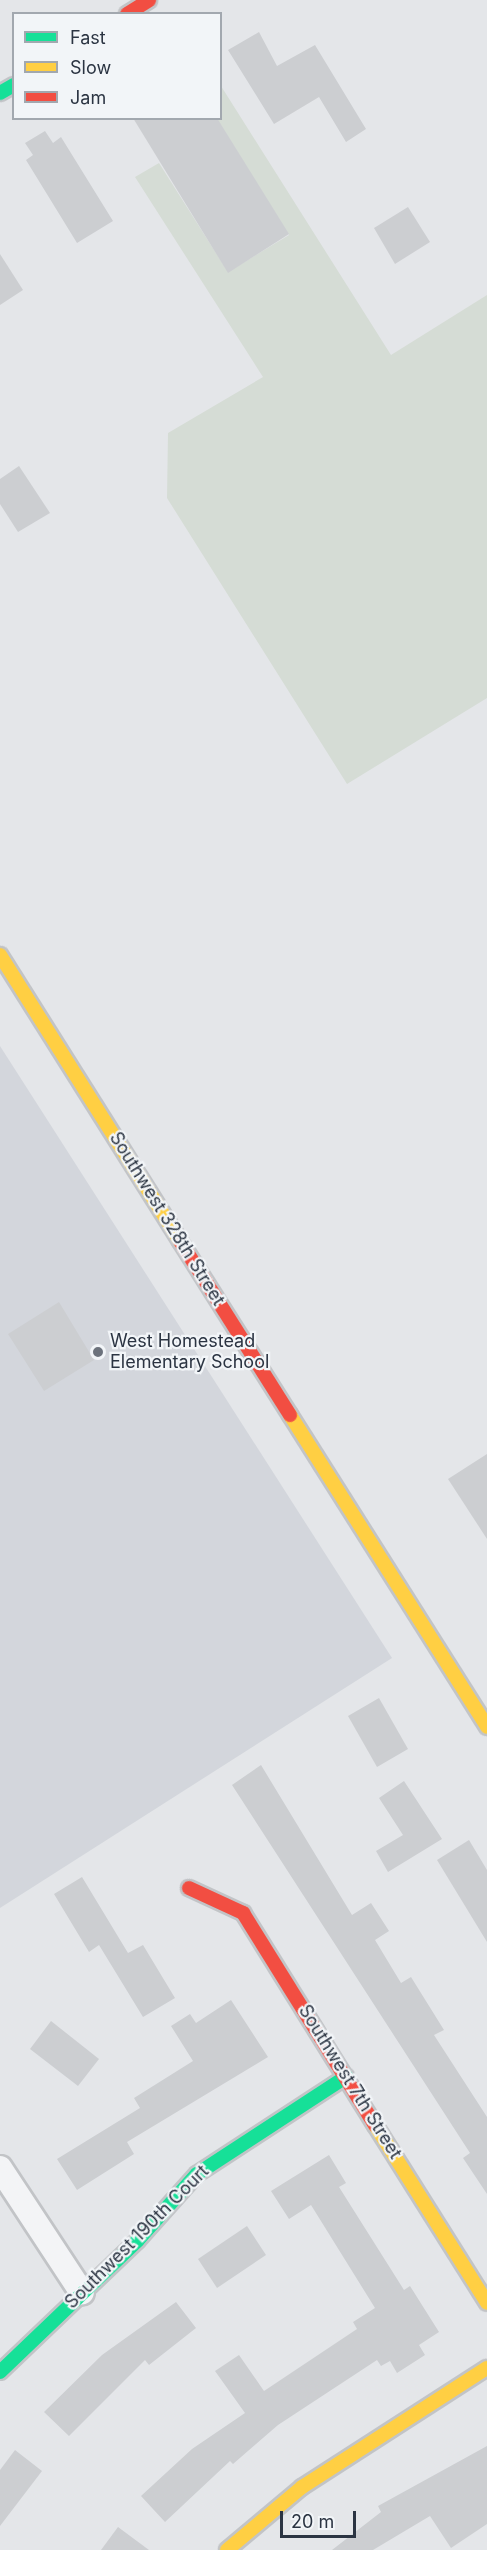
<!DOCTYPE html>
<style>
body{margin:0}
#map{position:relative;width:487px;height:2550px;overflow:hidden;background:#e4e6e9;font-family:Inter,sans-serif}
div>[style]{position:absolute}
.built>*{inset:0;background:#d3d6dc}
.green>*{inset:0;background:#d5dcd5}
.building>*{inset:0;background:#ccced1}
.roads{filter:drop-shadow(2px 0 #c2c4c7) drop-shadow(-2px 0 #c2c4c7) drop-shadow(0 2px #c2c4c7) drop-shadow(0 -2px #c2c4c7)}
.street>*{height:24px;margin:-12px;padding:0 12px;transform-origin:12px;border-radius:12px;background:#f3f4f6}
.fast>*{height:14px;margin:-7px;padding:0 7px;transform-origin:7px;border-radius:7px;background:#16e098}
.slow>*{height:14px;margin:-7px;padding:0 7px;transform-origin:7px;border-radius:7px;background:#ffcf43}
.jam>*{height:14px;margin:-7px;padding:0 7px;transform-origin:7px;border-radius:7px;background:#f24e42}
.dots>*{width:16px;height:16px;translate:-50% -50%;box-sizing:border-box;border:3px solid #f2f5f8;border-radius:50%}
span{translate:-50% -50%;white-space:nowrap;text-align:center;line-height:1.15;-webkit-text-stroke:4.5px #f2f5f8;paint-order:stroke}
.street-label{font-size:18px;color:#2b3442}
.poi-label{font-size:18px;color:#2b3442}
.left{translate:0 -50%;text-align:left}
.legend{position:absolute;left:12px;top:12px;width:210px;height:108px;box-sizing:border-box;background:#f2f5f8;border:2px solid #a2a8af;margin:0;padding:8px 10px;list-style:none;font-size:18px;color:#2b3442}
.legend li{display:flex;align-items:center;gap:12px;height:30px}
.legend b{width:30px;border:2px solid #a2a8af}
.scale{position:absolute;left:280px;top:2511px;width:76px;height:27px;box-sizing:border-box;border:3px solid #2b3442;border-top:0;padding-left:8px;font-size:18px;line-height:21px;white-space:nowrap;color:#2b3442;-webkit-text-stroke:4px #f2f5f8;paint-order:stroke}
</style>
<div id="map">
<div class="built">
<i style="clip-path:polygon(0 1046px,392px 1658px,0 1908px)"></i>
</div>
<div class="green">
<i style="clip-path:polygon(221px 86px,391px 355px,487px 295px,487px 698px,347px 784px,167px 498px,168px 433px,263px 377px,135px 177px,159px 163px,228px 272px,289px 235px,217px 119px)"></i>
</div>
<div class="building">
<i style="clip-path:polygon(259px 32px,277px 66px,315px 45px,366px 129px,346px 142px,319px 97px,274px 124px,228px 50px)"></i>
<i style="clip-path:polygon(133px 118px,217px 118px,289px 234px,228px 273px)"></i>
<i style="clip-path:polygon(45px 131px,53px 143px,61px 137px,113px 221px,77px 243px,26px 160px,33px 155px,25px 143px)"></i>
<i style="clip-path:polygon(408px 207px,430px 242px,395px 264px,374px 228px)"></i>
<i style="clip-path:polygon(0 254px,23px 290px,0 305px)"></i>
<i style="clip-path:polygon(19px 466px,50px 513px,18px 532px,0 504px,0 479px)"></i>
<i style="clip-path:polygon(59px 1302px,94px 1360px,44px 1391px,8px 1334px)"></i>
<i style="clip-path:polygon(487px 1454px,487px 1539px,448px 1479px)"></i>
<i style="clip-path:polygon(379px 1698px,408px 1749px,377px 1767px,348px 1716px)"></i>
<i style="clip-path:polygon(261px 1765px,352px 1915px,371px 1903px,389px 1931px,375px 1940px,401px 1983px,411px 1977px,444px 2030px,434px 2035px,487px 2117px,487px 2194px,463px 2158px,470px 2153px,232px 1785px)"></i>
<i style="clip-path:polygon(404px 1781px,442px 1839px,388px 1872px,376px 1851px,403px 1835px,379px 1798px)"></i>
<i style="clip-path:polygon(469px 1840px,487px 1870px,487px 1942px,437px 1860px)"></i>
<i style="clip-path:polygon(82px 1877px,128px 1953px,143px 1945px,175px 1998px,143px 2017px,99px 1945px,89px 1952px,54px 1894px)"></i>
<i style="clip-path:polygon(231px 2000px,268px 2057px,127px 2142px,134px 2154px,77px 2190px,57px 2159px,140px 2108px,134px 2098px,193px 2061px,171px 2026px,190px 2014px,196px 2023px)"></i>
<i style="clip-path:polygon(51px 2021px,99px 2059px,78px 2086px,30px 2049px)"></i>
<i style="clip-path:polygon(329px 2155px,346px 2183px,339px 2187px,404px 2290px,410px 2286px,439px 2332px,419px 2345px,425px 2355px,397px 2373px,390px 2361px,381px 2366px,377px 2360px,278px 2425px,233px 2464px,230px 2461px,165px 2522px,141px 2496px,192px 2449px,245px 2413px,215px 2371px,239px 2355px,264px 2391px,357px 2329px,353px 2322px,375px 2308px,311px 2205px,289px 2219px,271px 2191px)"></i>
<i style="clip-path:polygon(247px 2226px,266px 2255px,217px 2288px,198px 2259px)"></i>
<i style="clip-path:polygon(176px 2302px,196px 2328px,149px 2365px,145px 2360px,69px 2436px,44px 2412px,102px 2355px)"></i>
<i style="clip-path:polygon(487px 2446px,487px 2524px,451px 2548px,430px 2516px,373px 2550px,332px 2550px,381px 2512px,378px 2506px)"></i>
<i style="clip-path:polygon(15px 2450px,42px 2471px,0 2526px,0 2470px)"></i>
<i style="clip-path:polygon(118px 2527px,149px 2550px,101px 2550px)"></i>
</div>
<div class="roads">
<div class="street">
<i style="left:0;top:2168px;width:149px;rotate:56.7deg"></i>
</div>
<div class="fast">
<i style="left:0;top:93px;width:16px;rotate:-30deg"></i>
<i style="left:0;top:2372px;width:190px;rotate:-43.7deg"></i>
<i style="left:137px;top:2241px;width:90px;rotate:-48.2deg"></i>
<i style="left:197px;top:2174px;width:178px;rotate:-33.1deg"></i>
</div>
<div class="slow">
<i style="left:0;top:955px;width:338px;rotate:57.8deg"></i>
<i style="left:290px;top:1415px;width:369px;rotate:57.7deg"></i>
<i style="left:375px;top:2125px;width:210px;rotate:57.8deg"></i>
<i style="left:227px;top:2550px;width:98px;rotate:-40deg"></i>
<i style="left:302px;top:2487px;width:220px;rotate:-32.8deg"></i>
</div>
<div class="jam">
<i style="left:127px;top:14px;width:26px;rotate:-32deg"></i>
<i style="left:180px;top:1241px;width:206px;rotate:57.7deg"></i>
<i style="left:189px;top:1888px;width:60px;rotate:24.8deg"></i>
<i style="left:243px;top:1913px;width:250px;rotate:58.1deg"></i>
</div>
</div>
<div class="dots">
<i style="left:98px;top:1352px;background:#6c727c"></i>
</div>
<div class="street-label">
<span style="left:167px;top:1219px;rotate:58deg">Southwest 328th Street</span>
<span style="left:350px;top:2082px;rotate:58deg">Southwest 7th Street</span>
<span style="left:137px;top:2237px;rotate:-45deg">Southwest 190th Court</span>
</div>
<div class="poi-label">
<span class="left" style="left:110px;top:1352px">West Homestead<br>Elementary School</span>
</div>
<ul class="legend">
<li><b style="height:8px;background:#16e098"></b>Fast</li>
<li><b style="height:8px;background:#ffcf43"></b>Slow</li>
<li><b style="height:8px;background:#f24e42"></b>Jam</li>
</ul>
<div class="scale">20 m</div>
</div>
